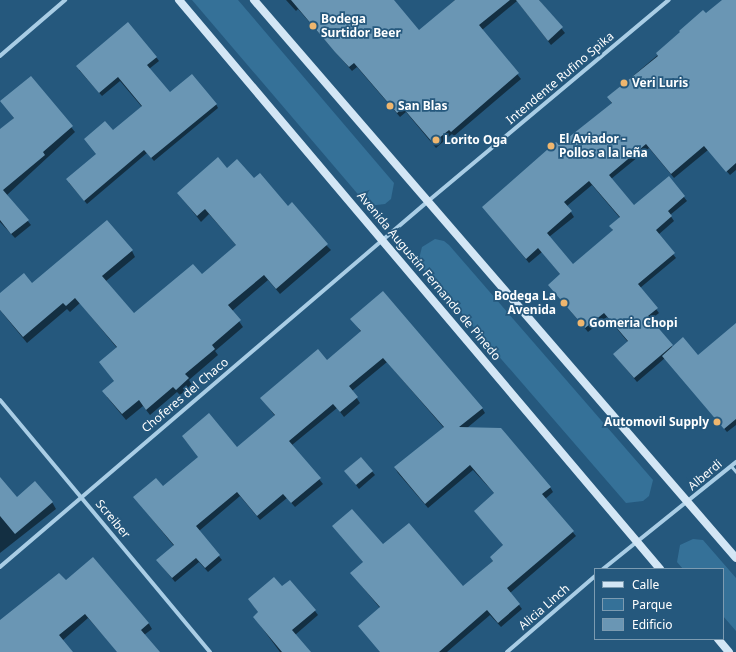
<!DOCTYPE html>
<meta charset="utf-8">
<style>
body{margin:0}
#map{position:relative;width:736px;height:652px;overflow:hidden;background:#25587d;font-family:"Noto Sans",sans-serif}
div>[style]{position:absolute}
.green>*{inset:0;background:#357198}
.shadow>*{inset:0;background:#0007}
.building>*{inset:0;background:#6a96b4}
.lane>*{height:3px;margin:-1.5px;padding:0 1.5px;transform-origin:1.5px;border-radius:1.5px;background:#a9cde5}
.street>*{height:4px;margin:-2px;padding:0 2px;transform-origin:2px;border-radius:2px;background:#a9cde5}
.secondary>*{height:8px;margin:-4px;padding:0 4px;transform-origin:4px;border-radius:4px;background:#d3e6f5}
.dots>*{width:11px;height:11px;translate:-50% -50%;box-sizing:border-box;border:2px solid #25587d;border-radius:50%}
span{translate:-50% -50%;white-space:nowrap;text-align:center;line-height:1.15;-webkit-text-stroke:3.5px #25587d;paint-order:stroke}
.poi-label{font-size:12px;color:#fff;font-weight:700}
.left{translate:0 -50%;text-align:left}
.right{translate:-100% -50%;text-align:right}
.street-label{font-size:12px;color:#fff}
.legend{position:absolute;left:594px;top:568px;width:130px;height:72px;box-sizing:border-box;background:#25587d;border:1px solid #7c9bb1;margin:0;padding:5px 7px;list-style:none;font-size:12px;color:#fff}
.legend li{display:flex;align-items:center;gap:8px;height:20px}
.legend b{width:20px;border:1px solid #7c9bb1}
</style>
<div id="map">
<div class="green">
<i style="clip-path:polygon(192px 0,238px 0,394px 183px,391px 199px,385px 204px,368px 206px)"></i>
<i style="clip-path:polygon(435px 239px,444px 241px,449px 245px,653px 480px,649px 496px,643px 501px,626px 503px,418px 263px,422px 247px)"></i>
<i style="clip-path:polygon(693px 539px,703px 540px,736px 578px,736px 631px,723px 616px,723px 569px,683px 569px,677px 562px,680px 545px)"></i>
</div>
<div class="shadow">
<i style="clip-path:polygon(286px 0,392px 0,419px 32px,455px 0,539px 0,565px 33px,551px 45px,517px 1px,482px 30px,521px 79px,454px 136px,452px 134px,436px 148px,406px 112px,400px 117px,357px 67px,352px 71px,298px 9px,296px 11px)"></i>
<i style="clip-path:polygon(evenodd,723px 0,736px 0,736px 170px,730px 175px,708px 150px,674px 178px,649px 148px,611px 179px,634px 207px,669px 178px,687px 201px,670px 215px,674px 221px,658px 235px,676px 258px,640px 288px,659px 313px,650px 320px,673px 348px,698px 356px,736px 327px,736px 425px,727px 432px,665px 358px,637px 382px,617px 358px,628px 342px,607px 317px,588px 332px,552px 289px,561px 275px,542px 252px,529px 263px,483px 207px,612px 104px,608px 97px,723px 0,592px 185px,620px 218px,611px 226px,613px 231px,573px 265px,549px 237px,574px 217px,567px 206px,592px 185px)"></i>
<i style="clip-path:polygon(156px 57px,159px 61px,149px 69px,170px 93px,216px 104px,218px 108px,154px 161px,147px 153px,87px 204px,69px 183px,97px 154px,112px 132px,142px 107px,120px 81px,102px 96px,79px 70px)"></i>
<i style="clip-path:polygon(31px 77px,75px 132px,7px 195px,31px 225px,15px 238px,0 222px,0 131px,14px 118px,2px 102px)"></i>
<i style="clip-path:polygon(227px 169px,254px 179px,288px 207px,331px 250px,280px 294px,268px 280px,232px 311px,243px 327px,215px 351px,218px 355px,189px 380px,192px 385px,180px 395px,177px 392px,150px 415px,143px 406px,126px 420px,107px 397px,115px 382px,101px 363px,117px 348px,80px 303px,70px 312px,67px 309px,27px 343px,0 310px,0 294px,132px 251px,135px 257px,106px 281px,134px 315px,202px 275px,237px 246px,209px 214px,201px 222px,178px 193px)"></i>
<i style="clip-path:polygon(352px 319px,482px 408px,485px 413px,467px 428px,550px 487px,553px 492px,545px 499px,576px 536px,510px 593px,522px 609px,501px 627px,490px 615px,447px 652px,380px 652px,380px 608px,351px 573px,364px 563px,334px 527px,383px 546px,463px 588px,493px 561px,491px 557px,504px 546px,475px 511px,495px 494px,473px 470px,428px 508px,398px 473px,395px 468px,444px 428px,387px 362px,352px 391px,360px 403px,344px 417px,337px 408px,292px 445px,323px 484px,295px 507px,287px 498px,260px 520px,240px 496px,199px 531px,222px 560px,208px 572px,199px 562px,175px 582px,157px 560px,174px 546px,134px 497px,163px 488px,199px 457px,183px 437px,237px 448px,275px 416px,262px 399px,327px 361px,361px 332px)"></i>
<i style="clip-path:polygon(361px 458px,375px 475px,359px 489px,345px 471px)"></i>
<i style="clip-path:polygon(0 478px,17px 498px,52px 502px,56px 509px,0 553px)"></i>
<i style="clip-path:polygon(93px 559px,149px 624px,152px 629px,144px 635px,159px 652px,118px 652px,88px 618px,62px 641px,68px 652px,0 652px,0 623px,66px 582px)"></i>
<i style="clip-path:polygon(282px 588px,315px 611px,318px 615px,295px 635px,310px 652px,280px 652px,254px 617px,259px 613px,249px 600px)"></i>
</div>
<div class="building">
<i style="clip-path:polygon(291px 0,394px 0,419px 30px,455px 0,510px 0,479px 25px,519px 73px,451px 132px,449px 130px,433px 143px,403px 108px,397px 113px,354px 63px,349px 67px,335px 52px)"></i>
<i style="clip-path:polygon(516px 0,539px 0,563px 27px,548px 41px)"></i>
<i style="clip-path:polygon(evenodd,722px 0,736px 0,736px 163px,726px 172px,704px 146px,671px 174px,646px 144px,609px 175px,634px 205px,669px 176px,685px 196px,668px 211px,672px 216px,656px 230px,675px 253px,638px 284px,658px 308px,648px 316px,673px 345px,634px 378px,613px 354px,628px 341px,604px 313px,585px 328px,548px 285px,560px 274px,538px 248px,526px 259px,482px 207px,556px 142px,559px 145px,612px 103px,607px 97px,658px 56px,656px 53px,680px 32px,679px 31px,703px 10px,706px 13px,722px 0,589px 181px,620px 217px,609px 226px,613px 230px,573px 264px,547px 233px,572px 211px,564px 202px,589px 181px)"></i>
<i style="clip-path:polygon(128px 22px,157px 57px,147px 65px,170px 92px,192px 74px,217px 104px,151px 158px,144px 150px,84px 201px,66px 179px,96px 154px,84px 139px,105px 121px,113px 130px,142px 106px,118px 77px,99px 93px,76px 66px)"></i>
<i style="clip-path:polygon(31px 76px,73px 126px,43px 152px,45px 155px,3px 190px,29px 220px,11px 234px,0 220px,0 129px,14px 118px,0 101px)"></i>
<i style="clip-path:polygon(218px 157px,227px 168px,237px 159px,254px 178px,260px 173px,288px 206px,292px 202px,328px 244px,276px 289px,264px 275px,228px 305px,241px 320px,212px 345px,215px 349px,185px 374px,189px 378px,176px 390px,173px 387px,146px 410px,139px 400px,122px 414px,102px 391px,114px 381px,99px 362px,117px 347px,75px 298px,66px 306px,63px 303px,23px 337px,0 310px,0 293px,24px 273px,32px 283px,107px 220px,133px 250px,102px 276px,134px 313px,193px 264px,202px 274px,236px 245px,205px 209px,197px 216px,177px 193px)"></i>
<i style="clip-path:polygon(383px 291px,483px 408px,459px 427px,501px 428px,551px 487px,542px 494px,574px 531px,507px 588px,520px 604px,498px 623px,487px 610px,439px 652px,380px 652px,358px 626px,380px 607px,350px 573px,363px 562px,332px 526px,352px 509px,383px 544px,409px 523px,463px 586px,493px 561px,490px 557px,503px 545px,474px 511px,494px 493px,470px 465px,425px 504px,394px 467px,444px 427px,383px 358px,349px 386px,358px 397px,340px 412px,333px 404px,289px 441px,321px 478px,291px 503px,283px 494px,257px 516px,237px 492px,196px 526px,220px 555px,205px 568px,196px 558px,172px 578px,156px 560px,174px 545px,133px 497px,156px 478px,163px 486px,198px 457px,182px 436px,209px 413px,237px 447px,275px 415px,260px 398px,318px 349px,327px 360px,361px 331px,350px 319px)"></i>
<i style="clip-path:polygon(736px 323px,736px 419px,724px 429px,662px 356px,683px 337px,698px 355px)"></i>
<i style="clip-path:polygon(361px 457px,373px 471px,356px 485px,344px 471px)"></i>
<i style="clip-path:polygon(0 477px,17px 497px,35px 481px,53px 502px,15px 534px,0 516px)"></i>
<i style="clip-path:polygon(93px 557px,149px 623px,141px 630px,160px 652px,117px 652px,85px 614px,59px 635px,73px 652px,0 652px,0 620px,59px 573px,66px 580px)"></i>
<i style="clip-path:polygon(274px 577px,282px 586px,290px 580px,316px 610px,292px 630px,311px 652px,282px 652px,253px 617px,258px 612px,248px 599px)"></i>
</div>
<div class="lane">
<i style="left:731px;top:466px;width:8px;rotate:50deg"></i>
</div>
<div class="street">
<i style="left:0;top:56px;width:86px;rotate:-40.7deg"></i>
<i style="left:0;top:400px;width:328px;rotate:50.2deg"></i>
<i style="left:0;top:567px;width:562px;rotate:-40.52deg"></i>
<i style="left:427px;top:202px;width:315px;rotate:-39.9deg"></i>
<i style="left:603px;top:569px;width:171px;rotate:-38.8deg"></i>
<i style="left:507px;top:652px;width:116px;rotate:-40.8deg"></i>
</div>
<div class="secondary">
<i style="left:179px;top:0;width:745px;rotate:49.79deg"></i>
<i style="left:254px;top:0;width:737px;rotate:49.18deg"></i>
<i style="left:718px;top:639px;width:17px;rotate:50deg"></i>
</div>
<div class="dots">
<i style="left:313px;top:26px;background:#efb66e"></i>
<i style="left:624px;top:83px;background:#efb66e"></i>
<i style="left:390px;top:106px;background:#efb66e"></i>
<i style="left:436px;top:140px;background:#efb66e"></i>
<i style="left:551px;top:146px;background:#efb66e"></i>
<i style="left:564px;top:303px;background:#efb66e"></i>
<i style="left:581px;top:323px;background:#efb66e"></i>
<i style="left:717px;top:422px;background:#efb66e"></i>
</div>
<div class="poi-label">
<span class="left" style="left:321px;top:26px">Bodega<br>Surtidor Beer</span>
<span class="left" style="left:632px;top:83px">Veri Luris</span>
<span class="left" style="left:398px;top:106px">San Blas</span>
<span class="left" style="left:559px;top:146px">El Aviador -<br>Pollos a la leña</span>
<span class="left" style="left:444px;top:140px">Lorito Oga</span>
<span class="right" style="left:556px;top:303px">Bodega La<br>Avenida</span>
<span class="left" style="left:589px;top:323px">Gomeria Chopi</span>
<span class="right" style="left:709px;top:422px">Automovil Supply</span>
</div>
<div class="street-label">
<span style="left:560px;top:78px;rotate:-40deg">Intendente Rufino Spika</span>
<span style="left:429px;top:276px;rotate:50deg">Avenida Augustín Fernando de Pinedo</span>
<span style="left:185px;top:395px;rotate:-40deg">Choferes del Chaco</span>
<span style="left:705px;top:475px;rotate:-40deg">Alberdi</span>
<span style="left:113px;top:519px;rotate:50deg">Screiber</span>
<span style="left:544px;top:607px;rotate:-41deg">Alicia Linch</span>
</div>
<ul class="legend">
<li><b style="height:5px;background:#d3e6f5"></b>Calle</li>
<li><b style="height:11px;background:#357198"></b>Parque</li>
<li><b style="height:11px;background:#6a96b4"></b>Edificio</li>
</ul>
</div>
